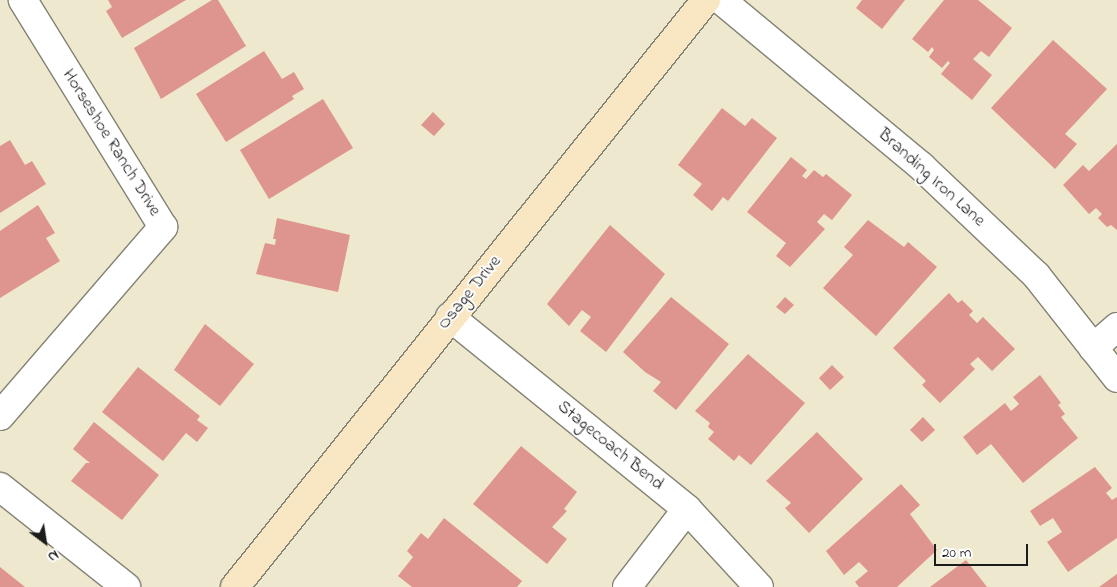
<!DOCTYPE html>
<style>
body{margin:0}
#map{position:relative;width:1117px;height:587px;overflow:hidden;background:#ede8ce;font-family:"Indie Flower",sans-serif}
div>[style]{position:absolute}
.building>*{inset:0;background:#df958f}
.roads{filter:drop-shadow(1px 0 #848275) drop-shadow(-1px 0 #848275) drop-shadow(0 1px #848275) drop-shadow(0 -1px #848275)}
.street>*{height:28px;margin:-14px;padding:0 14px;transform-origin:14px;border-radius:14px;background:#fff}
.secondary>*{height:28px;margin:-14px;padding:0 14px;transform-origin:14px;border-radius:14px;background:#f9e7c3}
span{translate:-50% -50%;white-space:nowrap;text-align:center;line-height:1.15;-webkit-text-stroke:4px #fff;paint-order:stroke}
.street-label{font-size:18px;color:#1c1c1c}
.north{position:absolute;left:20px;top:517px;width:50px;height:50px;-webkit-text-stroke:4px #fff;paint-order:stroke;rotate:149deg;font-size:14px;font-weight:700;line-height:20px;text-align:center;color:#1c1c1c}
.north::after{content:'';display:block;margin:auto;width:18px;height:22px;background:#1c1c1c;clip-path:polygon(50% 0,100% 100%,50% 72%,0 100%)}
.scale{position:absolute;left:934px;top:544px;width:94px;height:22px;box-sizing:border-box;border:2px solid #1c1c1c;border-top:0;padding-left:6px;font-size:15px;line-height:18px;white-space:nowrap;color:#1c1c1c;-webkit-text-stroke:4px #fff;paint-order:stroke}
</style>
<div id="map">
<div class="building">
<i style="clip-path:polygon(108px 0,186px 0,122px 38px,106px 11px,112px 7px)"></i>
<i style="clip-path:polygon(212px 0,218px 0,246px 46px,161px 99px,134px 48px)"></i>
<i style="clip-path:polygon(862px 0,905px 0,882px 29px,856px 8px)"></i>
<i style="clip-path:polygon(944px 0,978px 0,1012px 28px,989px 57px,981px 51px,973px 59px,992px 75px,972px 100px,941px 74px,950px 63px,948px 61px,942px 68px,929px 57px,934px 50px,932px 47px,928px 52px,912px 39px)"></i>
<i style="clip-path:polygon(1053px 40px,1107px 89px,1065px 134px,1077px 144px,1055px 169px,991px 108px)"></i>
<i style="clip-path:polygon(264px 51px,282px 79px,294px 72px,304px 89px,292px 96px,294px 99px,226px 142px,196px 94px)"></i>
<i style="clip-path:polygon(323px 99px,353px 148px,269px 199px,240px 150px)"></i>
<i style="clip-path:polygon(722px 108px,745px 126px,752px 118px,777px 138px,728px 201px,723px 197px,712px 211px,693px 195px,702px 184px,678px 165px)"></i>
<i style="clip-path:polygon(433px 112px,445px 124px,434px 136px,421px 125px)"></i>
<i style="clip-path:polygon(10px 140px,25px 165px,32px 161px,46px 184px,0 213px,0 146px)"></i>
<i style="clip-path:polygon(1117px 144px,1117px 230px,1111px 225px,1107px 227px,1098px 218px,1102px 214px,1096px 208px,1089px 214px,1063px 185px,1083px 165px,1089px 171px)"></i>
<i style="clip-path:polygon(791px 157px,807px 170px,802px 176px,806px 179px,814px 170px,823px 177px,826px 174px,852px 195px,832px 220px,824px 214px,817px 222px,825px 229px,790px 267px,776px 256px,786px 243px,747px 212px)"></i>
<i style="clip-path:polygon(38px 205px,55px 233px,46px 238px,60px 261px,0 298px,0 231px)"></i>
<i style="clip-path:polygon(277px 218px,350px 235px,338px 292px,256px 274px,265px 243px,275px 245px,276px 239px,273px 239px)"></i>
<i style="clip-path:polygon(868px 220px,904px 247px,908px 242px,937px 267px,876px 336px,823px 288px,853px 255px,844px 247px)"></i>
<i style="clip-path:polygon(610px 225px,665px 274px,606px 352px,580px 331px,591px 317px,582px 310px,569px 326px,547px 304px)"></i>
<i style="clip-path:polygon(949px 293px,958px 303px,962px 300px,973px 311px,969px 315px,977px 323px,983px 317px,1015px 349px,992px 371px,978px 357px,970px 364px,975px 369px,940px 403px,922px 385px,926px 381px,893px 348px)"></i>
<i style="clip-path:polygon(671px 297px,729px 344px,676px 410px,653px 391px,661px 382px,645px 372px,623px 352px)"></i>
<i style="clip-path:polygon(785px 297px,794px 305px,785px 314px,776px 307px)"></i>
<i style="clip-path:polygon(205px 324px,254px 364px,220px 406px,174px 370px)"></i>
<i style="clip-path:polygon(748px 354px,805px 403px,751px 465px,739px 455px,734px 461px,708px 439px,714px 432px,708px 427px,710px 423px,695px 411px)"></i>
<i style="clip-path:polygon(832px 365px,844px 377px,830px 390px,819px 378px)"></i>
<i style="clip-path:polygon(138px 367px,200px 416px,197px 420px,208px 428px,197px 442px,186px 433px,163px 461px,102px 412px)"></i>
<i style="clip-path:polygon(1040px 375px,1061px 403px,1058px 405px,1065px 414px,1061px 417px,1078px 438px,1023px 483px,991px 444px,977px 455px,963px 437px,1005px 403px,1011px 411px,1019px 404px,1013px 397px)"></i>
<i style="clip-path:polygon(923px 417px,935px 430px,922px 442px,910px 430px)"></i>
<i style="clip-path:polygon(94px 422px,159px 475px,122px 520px,71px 481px,86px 463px,90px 463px,73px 449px)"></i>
<i style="clip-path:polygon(817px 432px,863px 479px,809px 533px,785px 508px,791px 503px,766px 481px)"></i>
<i style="clip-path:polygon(521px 446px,577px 492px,564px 509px,567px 511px,552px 527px,567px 539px,547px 564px,473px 504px)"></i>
<i style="clip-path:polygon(1095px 467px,1112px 488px,1106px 493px,1112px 500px,1117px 497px,1117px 538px,1068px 572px,1047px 542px,1062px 532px,1053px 518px,1040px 526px,1030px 511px)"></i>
<i style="clip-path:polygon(901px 484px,920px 505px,910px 514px,937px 550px,897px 587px,859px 587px,855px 582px,868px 571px,859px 562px,844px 575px,826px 551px)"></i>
<i style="clip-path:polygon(444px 518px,522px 581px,517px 587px,412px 587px,398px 576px,413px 557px,407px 551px,421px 533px,428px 539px)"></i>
<i style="clip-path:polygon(966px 560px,987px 587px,930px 587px)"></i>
<i style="clip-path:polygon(0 567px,25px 587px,0 587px)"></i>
<i style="clip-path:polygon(1117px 574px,1117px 587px,1099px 587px)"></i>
</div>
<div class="roads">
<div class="street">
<i style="left:721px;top:0;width:260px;rotate:39.7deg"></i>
<i style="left:921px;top:166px;width:158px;rotate:43.5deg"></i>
<i style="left:1036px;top:275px;width:131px;rotate:51.8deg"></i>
<i style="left:450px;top:317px;width:305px;rotate:39deg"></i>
<i style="left:687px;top:509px;width:106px;rotate:47.3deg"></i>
<i style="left:1093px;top:348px;width:32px;rotate:-41deg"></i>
<i style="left:0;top:416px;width:250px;rotate:-49.2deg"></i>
<i style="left:163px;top:227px;width:267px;rotate:-121.7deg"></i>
<i style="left:0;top:487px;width:161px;rotate:38.4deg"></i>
<i style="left:627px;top:587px;width:98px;rotate:-52.4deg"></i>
</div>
<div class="secondary">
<i style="left:235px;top:587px;width:753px;rotate:-51.26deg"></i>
</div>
</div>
<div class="street-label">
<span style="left:111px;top:143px;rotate:58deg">Horseshoe Ranch Drive</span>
<span style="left:931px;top:178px;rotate:42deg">Branding Iron Lane</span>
<span style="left:470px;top:293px;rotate:-51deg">Osage Drive</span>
<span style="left:610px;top:446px;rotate:39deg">Stagecoach Bend</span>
</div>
<div class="north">N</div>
<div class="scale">20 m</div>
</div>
